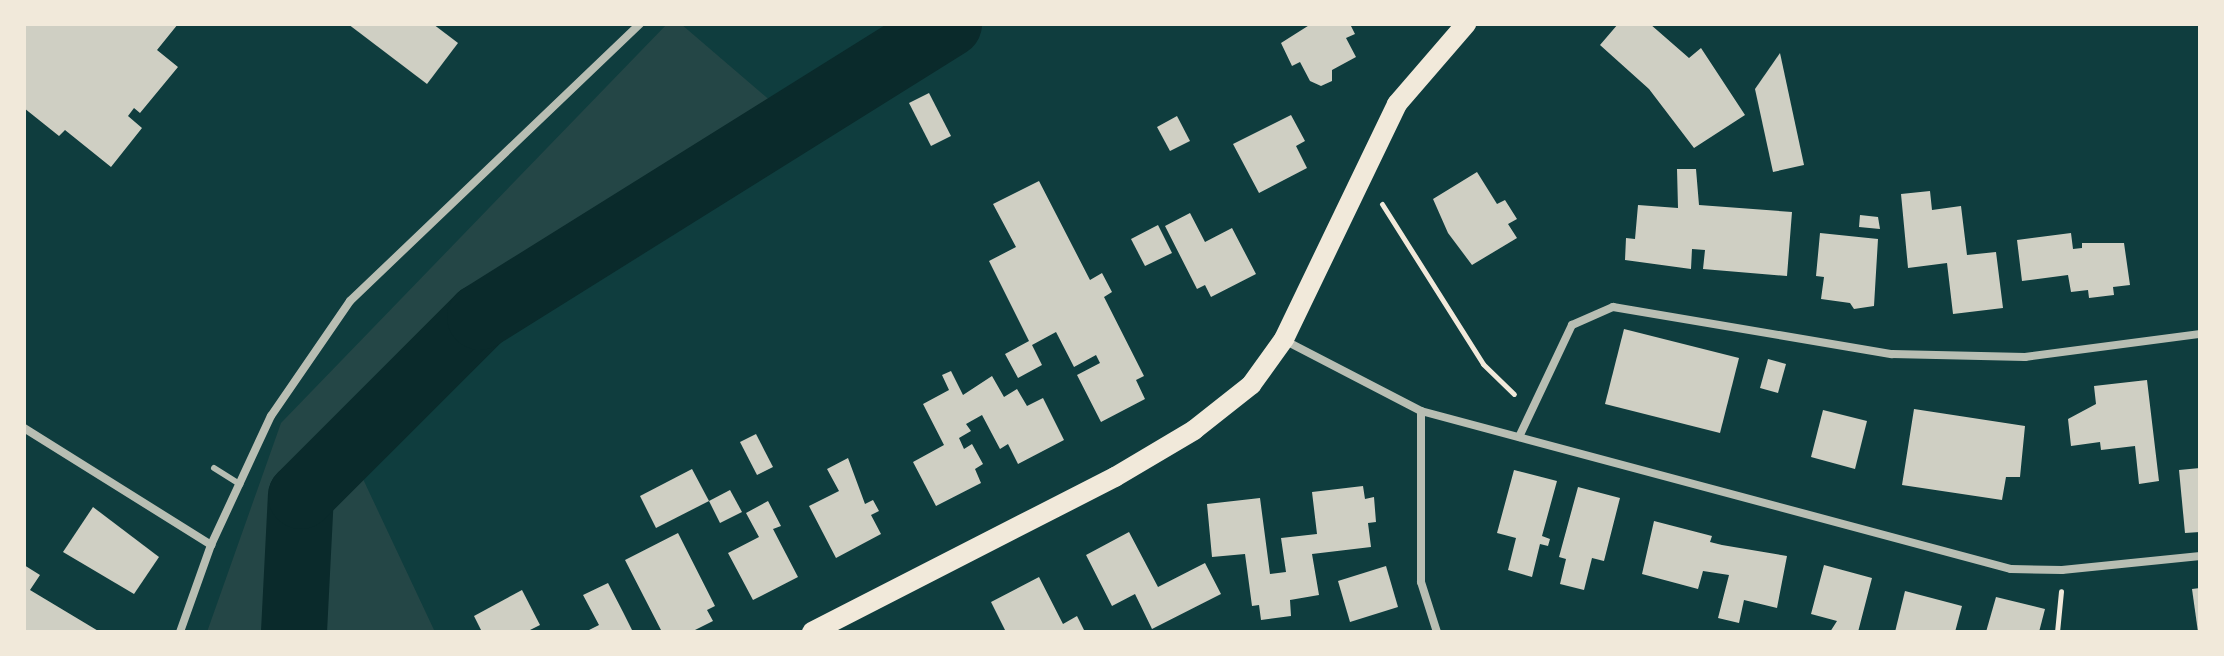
<!DOCTYPE html>
<style>
body{margin:0}
#map{position:relative;width:2224px;height:656px;overflow:hidden;background:#0f3d3e;font-family:"Playfair Display",serif}
div>[style]{position:absolute}
.green>*{inset:0;background:#244646}
.river>*{height:66px;margin:-33px;padding:0 33px;transform-origin:33px;border-radius:33px;background:#0a2a2b}
.building>*{inset:0;background:#cfcfc3}
.path>*{height:5px;margin:-2.5px;padding:0 2.5px;transform-origin:2.5px;border-radius:2.5px;background:#f1e9da}
.service>*{height:6px;margin:-3px;padding:0 3px;transform-origin:3px;border-radius:3px;background:#b8beb3}
.minor>*{height:8px;margin:-4px;padding:0 4px;transform-origin:4px;border-radius:4px;background:#b8beb3}
.primary>*{height:20px;margin:-10px;padding:0 10px;transform-origin:10px;border-radius:10px;background:#f1e9da}
span{translate:-50% -50%;white-space:nowrap;text-align:center;line-height:1.15;-webkit-text-stroke:6px #f1e9da;paint-order:stroke}
.frame{position:absolute;inset:0;border:26px solid #f1e9da;pointer-events:none}
</style>
<div id="map">
<div class="green">
<i style="clip-path:polygon(667px 24px,681px 24px,793px 120px,483px 318px,363px 479px,435px 632px,207px 632px,281px 423px)"></i>
</div>
<div class="river">
<i style="left:294px;top:632px;width:136px;rotate:-87.1deg"></i>
<i style="left:301px;top:496px;width:253px;rotate:-45deg"></i>
<i style="left:480px;top:317px;width:553px;rotate:-31.99deg"></i>
</div>
<div class="building">
<i style="clip-path:polygon(24px 24px,178px 24px,157px 50px,178px 67px,140px 113px,134px 108px,128px 116px,142px 128px,111px 167px,65px 130px,59px 136px,24px 108px)"></i>
<i style="clip-path:polygon(348px 24px,433px 24px,458px 43px,427px 84px)"></i>
<i style="clip-path:polygon(1311px 24px,1350px 24px,1355px 34px,1346px 38px,1356px 57px,1332px 70px,1332px 81px,1321px 86px,1310px 81px,1300px 62px,1292px 66px,1281px 43px)"></i>
<i style="clip-path:polygon(1618px 24px,1650px 24px,1689px 58px,1701px 48px,1745px 115px,1694px 148px,1649px 89px,1600px 45px)"></i>
<i style="clip-path:polygon(1780px 53px,1804px 165px,1773px 172px,1755px 89px)"></i>
<i style="clip-path:polygon(929px 93px,951px 136px,931px 146px,909px 103px)"></i>
<i style="clip-path:polygon(1291px 115px,1305px 141px,1296px 146px,1307px 168px,1259px 193px,1233px 144px)"></i>
<i style="clip-path:polygon(1177px 116px,1190px 141px,1170px 151px,1157px 127px)"></i>
<i style="clip-path:polygon(1677px 169px,1696px 169px,1699px 205px,1792px 212px,1787px 276px,1703px 269px,1705px 250px,1692px 249px,1691px 269px,1625px 260px,1626px 238px,1635px 239px,1638px 205px,1678px 208px)"></i>
<i style="clip-path:polygon(1477px 172px,1497px 204px,1505px 200px,1517px 219px,1508px 224px,1517px 238px,1472px 265px,1448px 233px,1433px 199px)"></i>
<i style="clip-path:polygon(1039px 181px,1090px 280px,1102px 273px,1112px 292px,1104px 297px,1144px 376px,1136px 380px,1145px 399px,1101px 422px,1077px 375px,1100px 363px,1096px 355px,1074px 367px,1056px 332px,1032px 345px,1042px 365px,1018px 378px,1005px 354px,1029px 341px,989px 261px,1016px 247px,993px 204px)"></i>
<i style="clip-path:polygon(1930px 191px,1932px 210px,1961px 206px,1967px 255px,1996px 252px,2003px 308px,1953px 314px,1947px 263px,1908px 268px,1901px 194px)"></i>
<i style="clip-path:polygon(1190px 213px,1205px 242px,1232px 228px,1256px 274px,1211px 297px,1205px 285px,1197px 289px,1165px 226px)"></i>
<i style="clip-path:polygon(1860px 215px,1878px 217px,1880px 229px,1859px 227px)"></i>
<i style="clip-path:polygon(1158px 225px,1172px 253px,1145px 266px,1131px 239px)"></i>
<i style="clip-path:polygon(1820px 233px,1878px 239px,1874px 306px,1854px 309px,1850px 303px,1821px 299px,1824px 277px,1816px 276px)"></i>
<i style="clip-path:polygon(2071px 233px,2073px 249px,2082px 248px,2082px 243px,2124px 243px,2130px 285px,2113px 287px,2114px 295px,2089px 298px,2088px 290px,2071px 292px,2068px 275px,2022px 281px,2017px 240px)"></i>
<i style="clip-path:polygon(1624px 329px,1739px 358px,1720px 433px,1605px 404px)"></i>
<i style="clip-path:polygon(1768px 359px,1786px 364px,1778px 393px,1760px 388px)"></i>
<i style="clip-path:polygon(951px 371px,963px 395px,992px 376px,1004px 397px,1017px 389px,1027px 406px,1043px 398px,1064px 440px,1018px 464px,1008px 444px,1000px 449px,982px 415px,966px 424px,971px 431px,959px 438px,964px 449px,972px 444px,983px 464px,975px 469px,981px 483px,936px 506px,913px 462px,944px 445px,923px 404px,949px 390px,942px 375px)"></i>
<i style="clip-path:polygon(2147px 380px,2159px 481px,2139px 484px,2135px 446px,2101px 450px,2100px 442px,2071px 446px,2068px 419px,2096px 404px,2094px 386px)"></i>
<i style="clip-path:polygon(1914px 409px,2025px 426px,2020px 477px,2006px 477px,2002px 500px,1902px 485px)"></i>
<i style="clip-path:polygon(1823px 410px,1867px 421px,1855px 469px,1811px 457px)"></i>
<i style="clip-path:polygon(756px 434px,773px 467px,757px 475px,740px 442px)"></i>
<i style="clip-path:polygon(848px 458px,865px 504px,873px 500px,879px 511px,871px 515px,881px 534px,836px 558px,809px 506px,839px 491px,827px 469px)"></i>
<i style="clip-path:polygon(2200px 468px,2200px 532px,2185px 533px,2179px 470px)"></i>
<i style="clip-path:polygon(692px 469px,709px 501px,656px 528px,640px 496px)"></i>
<i style="clip-path:polygon(1514px 470px,1557px 481px,1542px 536px,1550px 539px,1548px 546px,1540px 544px,1532px 577px,1508px 570px,1516px 538px,1497px 533px)"></i>
<i style="clip-path:polygon(1363px 486px,1365px 499px,1374px 497px,1376px 522px,1368px 523px,1371px 547px,1312px 554px,1319px 595px,1290px 600px,1291px 616px,1261px 620px,1259px 605px,1252px 606px,1245px 554px,1212px 557px,1207px 504px,1260px 498px,1270px 574px,1286px 572px,1281px 538px,1317px 534px,1312px 492px)"></i>
<i style="clip-path:polygon(1578px 487px,1620px 498px,1604px 561px,1592px 558px,1584px 590px,1560px 584px,1566px 559px,1559px 557px)"></i>
<i style="clip-path:polygon(730px 490px,742px 512px,720px 523px,709px 501px)"></i>
<i style="clip-path:polygon(768px 501px,781px 526px,773px 529px,798px 577px,753px 600px,728px 553px,759px 537px,746px 513px)"></i>
<i style="clip-path:polygon(93px 507px,159px 557px,134px 594px,63px 552px)"></i>
<i style="clip-path:polygon(1654px 521px,1712px 536px,1710px 542px,1722px 545px,1787px 556px,1777px 608px,1744px 600px,1739px 623px,1718px 618px,1729px 575px,1703px 571px,1698px 589px,1642px 574px)"></i>
<i style="clip-path:polygon(1129px 532px,1158px 587px,1205px 563px,1221px 594px,1152px 629px,1135px 594px,1112px 606px,1086px 555px)"></i>
<i style="clip-path:polygon(678px 533px,715px 606px,707px 610px,713px 621px,691px 632px,662px 632px,625px 560px)"></i>
<i style="clip-path:polygon(24px 565px,40px 575px,30px 590px,100px 632px,24px 632px)"></i>
<i style="clip-path:polygon(1824px 565px,1872px 578px,1858px 632px,1830px 632px,1837px 621px,1811px 614px)"></i>
<i style="clip-path:polygon(1386px 566px,1398px 607px,1350px 622px,1338px 581px)"></i>
<i style="clip-path:polygon(1039px 577px,1063px 624px,1077px 616px,1085px 632px,1006px 632px,991px 602px)"></i>
<i style="clip-path:polygon(608px 583px,623px 612px,633px 632px,585px 632px,599px 625px,583px 595px)"></i>
<i style="clip-path:polygon(2200px 588px,2200px 632px,2198px 632px,2192px 589px)"></i>
<i style="clip-path:polygon(522px 590px,540px 625px,526px 632px,482px 632px,474px 616px)"></i>
<i style="clip-path:polygon(1905px 591px,1962px 606px,1955px 632px,1895px 632px)"></i>
<i style="clip-path:polygon(1996px 597px,2045px 609px,2039px 632px,1986px 632px)"></i>
</div>
<div class="path">
<i style="left:1382px;top:204px;width:189px;rotate:57.7deg"></i>
<i style="left:1483px;top:364px;width:43px;rotate:44.1deg"></i>
<i style="left:2057px;top:632px;width:41px;rotate:-84.4deg"></i>
</div>
<div class="service">
<i style="left:214px;top:468px;width:31px;rotate:32deg"></i>
</div>
<div class="minor">
<i style="left:1284px;top:340px;width:154px;rotate:27.4deg"></i>
<i style="left:1421px;top:411px;width:611px;rotate:14.99deg"></i>
<i style="left:2011px;top:569px;width:51px;rotate:1.1deg"></i>
<i style="left:2062px;top:570px;width:139px;rotate:-5.8deg"></i>
<i style="left:1421px;top:411px;width:171px;rotate:90deg"></i>
<i style="left:1421px;top:582px;width:52px;rotate:72.3deg"></i>
<i style="left:24px;top:428px;width:221px;rotate:32deg"></i>
<i style="left:1519px;top:437px;width:124px;rotate:-64.7deg"></i>
<i style="left:1572px;top:325px;width:45px;rotate:-23.7deg"></i>
<i style="left:1613px;top:307px;width:283px;rotate:9.6deg"></i>
<i style="left:1892px;top:354px;width:133px;rotate:1.3deg"></i>
<i style="left:2025px;top:357px;width:177px;rotate:-7.5deg"></i>
<i style="left:180px;top:632px;width:92px;rotate:-70.4deg"></i>
<i style="left:211px;top:545px;width:142px;rotate:-65.1deg"></i>
<i style="left:271px;top:416px;width:140px;rotate:-55.5deg"></i>
<i style="left:350px;top:301px;width:401px;rotate:-43.7deg"></i>
</div>
<div class="primary">
<i style="left:812px;top:632px;width:340px;rotate:-27.1deg"></i>
<i style="left:1115px;top:477px;width:92px;rotate:-30.7deg"></i>
<i style="left:1194px;top:430px;width:73px;rotate:-38.3deg"></i>
<i style="left:1251px;top:385px;width:57px;rotate:-54.3deg"></i>
<i style="left:1284px;top:339px;width:261px;rotate:-64.3deg"></i>
<i style="left:1397px;top:104px;width:106px;rotate:-49.2deg"></i>
</div>
<div class="frame"></div>
</div>
